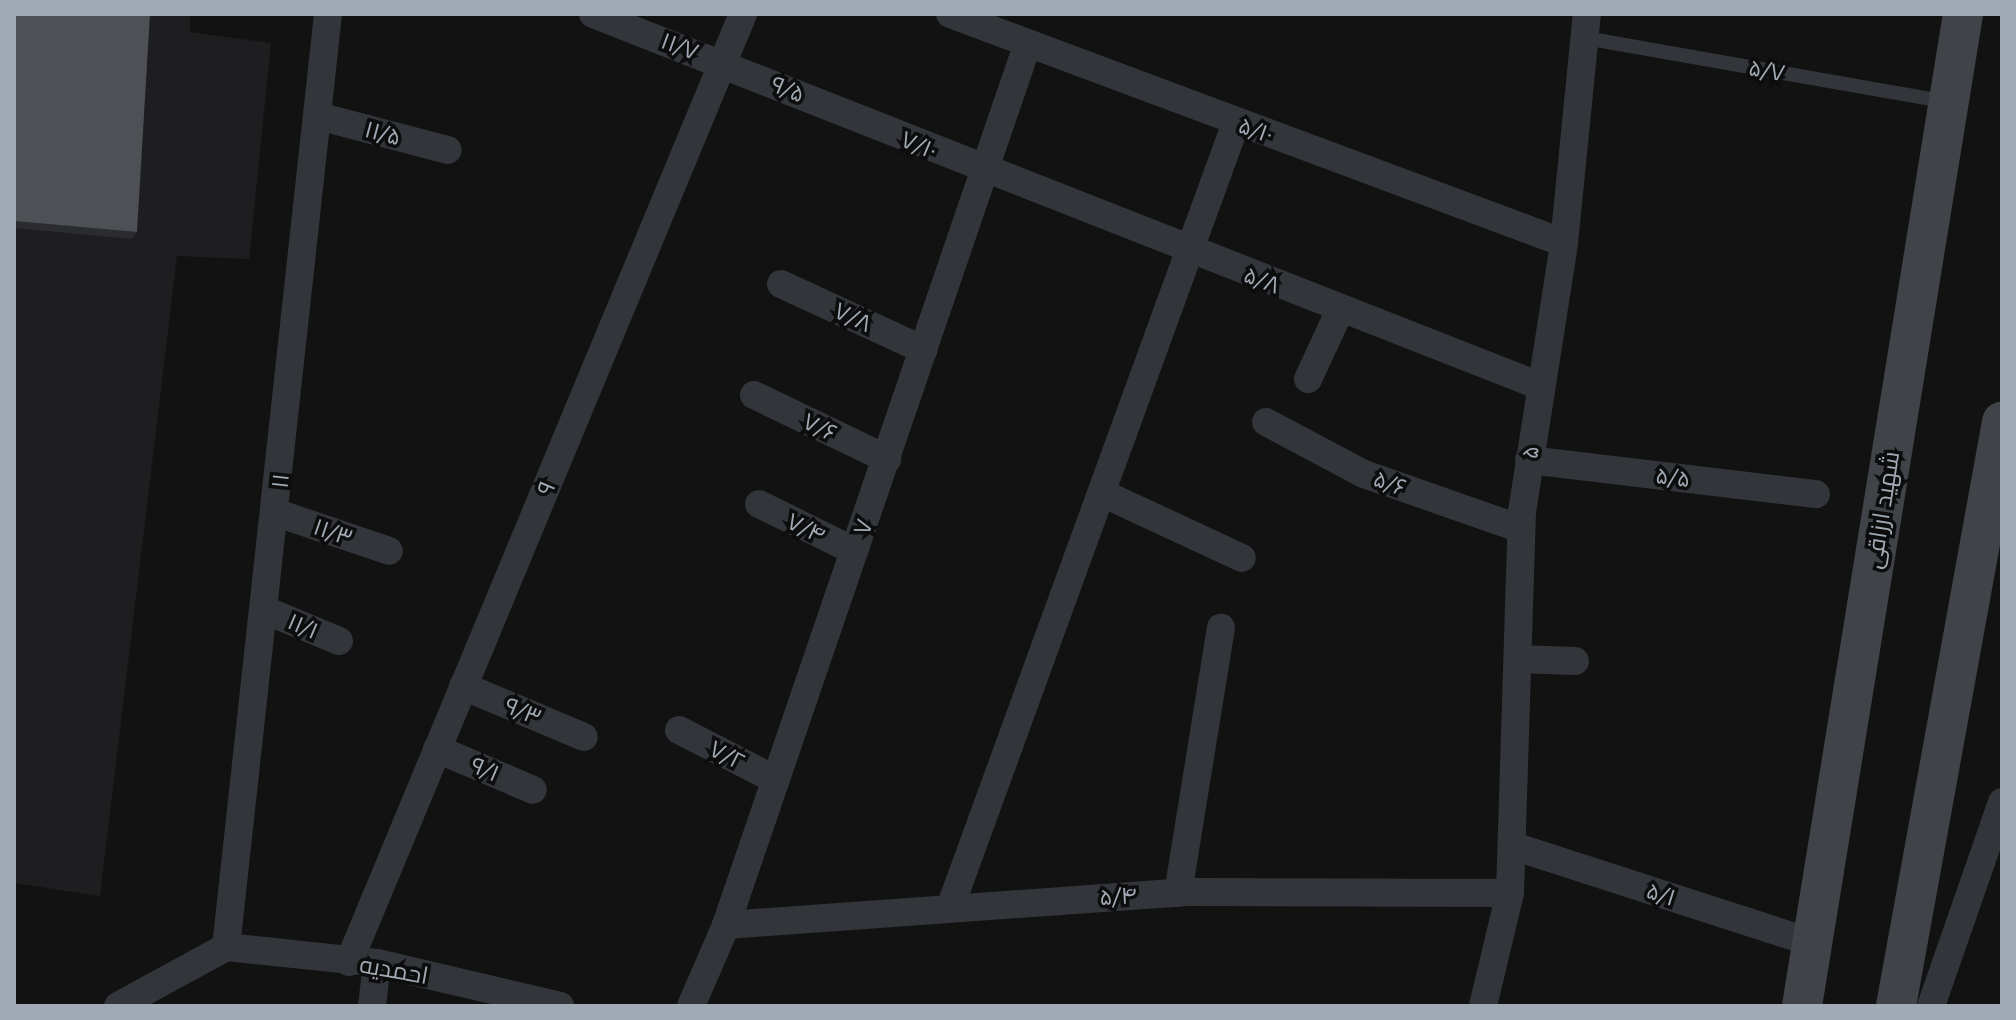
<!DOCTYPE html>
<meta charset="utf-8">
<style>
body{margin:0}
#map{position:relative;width:2016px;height:1020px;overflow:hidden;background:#121213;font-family:"PT Sans",Cairo,sans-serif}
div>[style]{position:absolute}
.built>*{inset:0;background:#1e1e20}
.lane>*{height:14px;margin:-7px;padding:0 7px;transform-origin:7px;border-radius:7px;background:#323539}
.street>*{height:28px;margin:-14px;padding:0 14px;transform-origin:14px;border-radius:14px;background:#323539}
.secondary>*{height:40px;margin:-20px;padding:0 20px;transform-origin:20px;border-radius:20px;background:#404449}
.shaded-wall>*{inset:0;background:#2b2c2f}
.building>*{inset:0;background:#4d5055}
span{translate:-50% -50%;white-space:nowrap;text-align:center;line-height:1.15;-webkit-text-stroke:7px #0d0d0e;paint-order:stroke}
.street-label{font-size:24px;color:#a2abb5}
.frame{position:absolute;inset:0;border:16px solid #a2abb5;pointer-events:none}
</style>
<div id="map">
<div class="built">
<i style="clip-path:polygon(14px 14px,190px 14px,190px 32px,271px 43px,249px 259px,177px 256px,100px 896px,14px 883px)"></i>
</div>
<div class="lane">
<i style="left:1585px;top:38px;width:368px;rotate:10deg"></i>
</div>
<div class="street">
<i style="left:593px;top:14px;width:1017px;rotate:21.45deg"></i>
<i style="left:950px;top:14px;width:655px;rotate:20.45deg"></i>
<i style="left:318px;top:116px;width:134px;rotate:14.7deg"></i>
<i style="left:781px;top:284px;width:157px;rotate:24.8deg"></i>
<i style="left:1308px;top:379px;width:76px;rotate:-65.1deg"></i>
<i style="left:754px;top:395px;width:148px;rotate:25.7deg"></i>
<i style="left:1266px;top:422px;width:111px;rotate:28deg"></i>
<i style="left:1364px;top:474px;width:166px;rotate:19.3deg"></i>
<i style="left:1529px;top:460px;width:289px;rotate:6.8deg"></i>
<i style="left:1102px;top:493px;width:154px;rotate:24.9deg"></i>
<i style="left:759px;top:504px;width:106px;rotate:26.3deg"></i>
<i style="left:277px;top:513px;width:118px;rotate:18.7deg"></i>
<i style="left:267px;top:611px;width:78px;rotate:22.6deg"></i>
<i style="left:1518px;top:659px;width:57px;rotate:2deg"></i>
<i style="left:463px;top:686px;width:131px;rotate:22.9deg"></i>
<i style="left:679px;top:730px;width:109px;rotate:27.3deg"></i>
<i style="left:437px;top:749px;width:104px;rotate:23.1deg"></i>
<i style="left:1513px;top:846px;width:312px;rotate:17.9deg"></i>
<i style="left:1178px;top:893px;width:269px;rotate:-80.8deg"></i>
<i style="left:951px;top:905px;width:832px;rotate:-69.98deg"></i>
<i style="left:726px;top:925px;width:465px;rotate:-4.1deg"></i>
<i style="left:1190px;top:892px;width:320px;rotate:0.2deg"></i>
<i style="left:226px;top:947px;width:939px;rotate:-83.76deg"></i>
<i style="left:226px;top:947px;width:152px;rotate:6deg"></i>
<i style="left:377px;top:963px;width:188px;rotate:13.2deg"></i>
<i style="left:349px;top:962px;width:1027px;rotate:-67.43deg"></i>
<i style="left:118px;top:1006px;width:123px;rotate:-28.6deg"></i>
<i style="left:372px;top:1006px;width:43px;rotate:-83.4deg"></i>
<i style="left:691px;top:1006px;width:88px;rotate:-66.6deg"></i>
<i style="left:726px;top:925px;width:929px;rotate:-71.1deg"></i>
<i style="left:1483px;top:1006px;width:116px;rotate:-76.6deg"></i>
<i style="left:1510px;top:893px;width:381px;rotate:-88.2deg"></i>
<i style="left:1522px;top:512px;width:272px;rotate:-81.1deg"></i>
<i style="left:1564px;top:243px;width:230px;rotate:-84.3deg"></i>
<i style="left:1931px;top:1006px;width:216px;rotate:-70.8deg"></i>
</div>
<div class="secondary">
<i style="left:1802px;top:1006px;width:1005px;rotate:-80.78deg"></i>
<i style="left:1896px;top:1006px;width:594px;rotate:-79.71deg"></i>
</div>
<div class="shaded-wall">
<i style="clip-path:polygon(14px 221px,137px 232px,132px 239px,14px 228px)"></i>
</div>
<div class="building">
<i style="clip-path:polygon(14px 14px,150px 14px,137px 232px,14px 221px)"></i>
</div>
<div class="street-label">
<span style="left:680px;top:46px;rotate:20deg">۱۱/۷</span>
<span style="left:1767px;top:70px;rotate:10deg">۵/۷</span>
<span style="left:788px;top:89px;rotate:23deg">۹/۵</span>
<span style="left:1256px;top:130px;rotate:20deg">۵/۱۰</span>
<span style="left:383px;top:133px;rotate:15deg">۱۱/۵</span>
<span style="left:919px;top:145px;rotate:23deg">۷/۱۰</span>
<span style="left:1262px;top:280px;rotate:21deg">۵/۸</span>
<span style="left:853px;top:317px;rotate:25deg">۷/۸</span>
<span style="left:820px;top:427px;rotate:26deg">۷/۶</span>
<span style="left:1530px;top:452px;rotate:-82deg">۵</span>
<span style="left:1673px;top:477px;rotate:7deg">۵/۵</span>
<span style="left:280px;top:481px;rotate:-84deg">۱۱</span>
<span style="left:1390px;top:483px;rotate:20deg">۵/۶</span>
<span style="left:546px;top:488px;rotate:-67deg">۹</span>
<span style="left:1882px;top:510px;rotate:-81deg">شهید ارزاقی</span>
<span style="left:863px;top:527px;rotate:-71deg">۷</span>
<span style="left:806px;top:528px;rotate:26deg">۷/۴</span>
<span style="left:333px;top:532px;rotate:19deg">۱۱/۳</span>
<span style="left:303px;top:626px;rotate:23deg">۱۱/۱</span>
<span style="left:523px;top:711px;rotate:23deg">۹/۳</span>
<span style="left:727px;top:755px;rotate:27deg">۷/۲</span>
<span style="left:485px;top:769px;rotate:23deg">۹/۱</span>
<span style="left:1661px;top:894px;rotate:18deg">۵/۱</span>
<span style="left:1118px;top:896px;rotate:-3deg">۵/۴</span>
<span style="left:394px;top:970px;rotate:10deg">احمدیه</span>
</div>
<div class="frame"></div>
</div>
